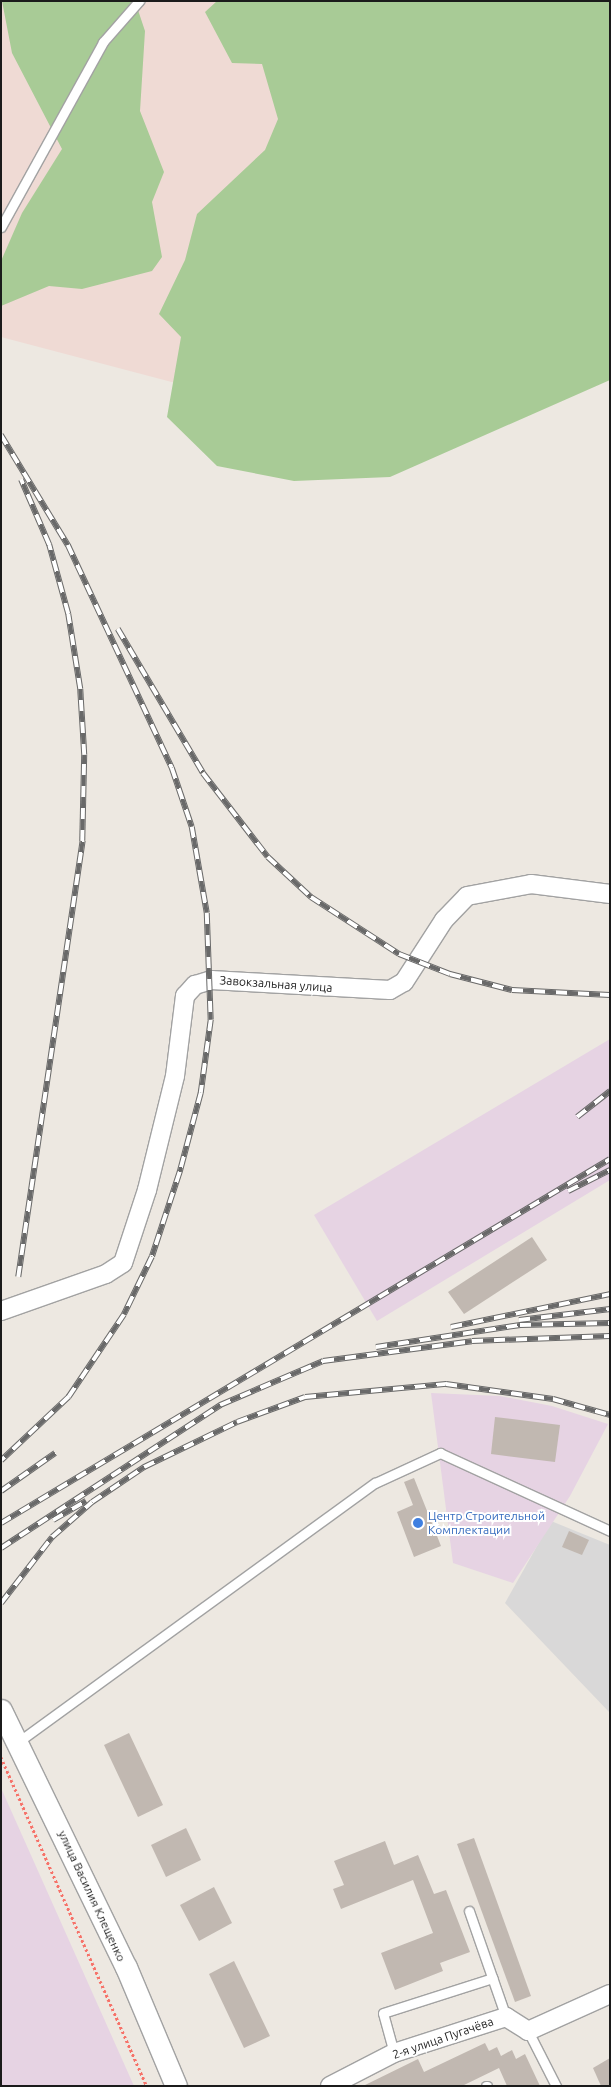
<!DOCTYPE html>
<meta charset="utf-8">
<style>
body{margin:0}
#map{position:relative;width:611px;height:2087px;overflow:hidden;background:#ede8e1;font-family:Ubuntu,sans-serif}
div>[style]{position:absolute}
.residential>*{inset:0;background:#d9d8d8}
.industrial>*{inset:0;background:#e6d3e3}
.military>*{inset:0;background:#efdad4}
.forest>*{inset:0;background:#a8cb96}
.building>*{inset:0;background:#c1b8b1}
.path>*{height:2.5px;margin-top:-1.25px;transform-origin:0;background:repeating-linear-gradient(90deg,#f67269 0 2.5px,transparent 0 5px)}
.roads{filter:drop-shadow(1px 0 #a2a2a2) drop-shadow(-1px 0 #a2a2a2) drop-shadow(0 1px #a2a2a2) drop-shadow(0 -1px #a2a2a2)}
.service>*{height:9px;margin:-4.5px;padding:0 4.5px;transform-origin:4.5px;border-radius:4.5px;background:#fff}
.minor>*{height:18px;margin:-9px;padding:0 9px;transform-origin:9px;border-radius:9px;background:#fff}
.tertiary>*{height:21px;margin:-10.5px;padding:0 10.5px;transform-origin:10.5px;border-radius:10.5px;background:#fff}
.rail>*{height:5.5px;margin-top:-2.75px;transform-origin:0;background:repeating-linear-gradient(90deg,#fff 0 11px,#696969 0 22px);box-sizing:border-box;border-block:1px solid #696969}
.dots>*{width:14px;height:14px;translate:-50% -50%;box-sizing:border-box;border:2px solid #fff;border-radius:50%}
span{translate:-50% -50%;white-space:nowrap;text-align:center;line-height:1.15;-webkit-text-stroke:4px #fff;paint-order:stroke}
.street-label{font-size:12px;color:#1b1b1b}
.shop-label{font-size:12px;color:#366cbe}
.left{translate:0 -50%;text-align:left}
.frame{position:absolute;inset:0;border:2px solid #1b1b1b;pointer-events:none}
</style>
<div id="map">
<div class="residential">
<i style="clip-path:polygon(551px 1521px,610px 1545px,610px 1713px,505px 1603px)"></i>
</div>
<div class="industrial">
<i style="clip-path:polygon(610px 1039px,610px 1180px,377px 1321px,314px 1215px)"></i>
<i style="clip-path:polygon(431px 1393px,500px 1396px,552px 1406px,608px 1424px,570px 1496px,513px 1583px,453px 1563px)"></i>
<i style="clip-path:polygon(1px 1788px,134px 2086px,1px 2086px)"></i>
</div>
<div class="military">
<i style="clip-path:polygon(1px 1px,610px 1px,391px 440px,1px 337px)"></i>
</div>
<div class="forest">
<i style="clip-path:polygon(2px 1px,135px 1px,145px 31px,140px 111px,164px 172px,152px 202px,162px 257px,152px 271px,82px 289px,49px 286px,1px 306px,1px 261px,22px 213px,62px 149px,12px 53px)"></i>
<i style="clip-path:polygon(217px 1px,610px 1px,610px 380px,390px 477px,294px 481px,217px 466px,167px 417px,181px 337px,159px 314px,185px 260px,197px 214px,265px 150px,278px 119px,262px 64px,232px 63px,205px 12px)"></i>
</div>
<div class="building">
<i style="clip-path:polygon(532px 1237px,547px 1260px,464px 1314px,448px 1292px)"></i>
<i style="clip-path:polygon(495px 1417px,560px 1425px,555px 1462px,491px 1454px)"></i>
<i style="clip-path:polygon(414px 1478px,441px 1546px,414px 1557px,397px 1512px,413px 1505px,404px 1482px)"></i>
<i style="clip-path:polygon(569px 1531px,589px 1540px,582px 1555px,562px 1547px)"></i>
<i style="clip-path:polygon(129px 1733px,163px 1805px,138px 1817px,104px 1745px)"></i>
<i style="clip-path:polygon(186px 1828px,201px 1860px,166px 1877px,151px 1845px)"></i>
<i style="clip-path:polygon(474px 1838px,531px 1996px,515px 2002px,457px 1844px)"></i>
<i style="clip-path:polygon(385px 1841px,394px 1865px,418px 1855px,434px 1894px,446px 1890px,470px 1952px,440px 1963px,443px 1971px,395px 1990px,381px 1953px,433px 1933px,413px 1880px,341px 1909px,333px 1889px,344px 1885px,334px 1861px)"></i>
<i style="clip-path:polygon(214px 1887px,232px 1923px,199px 1941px,180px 1905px)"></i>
<i style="clip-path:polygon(234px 1961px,270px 2036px,244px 2048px,209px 1974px)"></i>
<i style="clip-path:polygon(485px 2043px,489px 2051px,497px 2047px,501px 2056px,512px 2050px,516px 2059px,525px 2054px,540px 2086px,507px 2086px,499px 2068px,462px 2086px,363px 2086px,418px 2059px,424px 2072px)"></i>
<i style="clip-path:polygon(610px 2058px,610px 2086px,601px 2086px,593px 2068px)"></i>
</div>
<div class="path">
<i style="left:1px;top:1757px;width:360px;rotate:66.1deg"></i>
</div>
<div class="roads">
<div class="service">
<i style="left:1px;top:227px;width:211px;rotate:-61.1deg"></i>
<i style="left:103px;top:42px;width:55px;rotate:-48.7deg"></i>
<i style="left:18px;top:1742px;width:441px;rotate:-36deg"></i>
<i style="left:375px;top:1483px;width:72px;rotate:-24.8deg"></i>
<i style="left:440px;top:1453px;width:187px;rotate:24.6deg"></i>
<i style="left:469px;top:1911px;width:112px;rotate:70.8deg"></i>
<i style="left:528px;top:2031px;width:62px;rotate:63deg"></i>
<i style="left:394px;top:2053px;width:41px;rotate:-105.4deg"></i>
<i style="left:383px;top:2013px;width:115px;rotate:-17.7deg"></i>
<i style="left:486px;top:2086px;width:1px"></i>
</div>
<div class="minor">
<i style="left:1px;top:1311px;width:111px;rotate:-19.4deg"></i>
<i style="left:106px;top:1274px;width:20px;rotate:-33deg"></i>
<i style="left:123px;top:1263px;width:77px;rotate:-71.8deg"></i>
<i style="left:147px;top:1190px;width:117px;rotate:-76.2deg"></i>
<i style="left:175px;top:1076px;width:81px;rotate:-82.9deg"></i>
<i style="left:185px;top:996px;width:15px;rotate:-48deg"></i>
<i style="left:195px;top:985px;width:17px;rotate:-17deg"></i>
<i style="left:211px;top:980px;width:179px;rotate:3.2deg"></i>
<i style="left:390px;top:990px;width:16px;rotate:-30deg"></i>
<i style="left:404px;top:982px;width:74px;rotate:-57.2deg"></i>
<i style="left:444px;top:920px;width:33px;rotate:-46deg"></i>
<i style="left:467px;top:896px;width:65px;rotate:-10.6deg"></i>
<i style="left:531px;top:884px;width:80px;rotate:7.2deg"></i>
<i style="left:330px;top:2086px;width:72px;rotate:-27.3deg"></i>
<i style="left:394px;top:2053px;width:118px;rotate:-17.8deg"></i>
<i style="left:506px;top:2017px;width:26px;rotate:32deg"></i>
<i style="left:528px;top:2031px;width:90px;rotate:-24.3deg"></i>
</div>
<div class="tertiary">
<i style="left:1px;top:1710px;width:286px;rotate:64.1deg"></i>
<i style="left:126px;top:1967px;width:129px;rotate:67.2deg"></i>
</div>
</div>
<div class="rail">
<i style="left:1px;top:435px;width:129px;rotate:58.7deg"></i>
<i style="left:68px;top:545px;width:246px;rotate:65deg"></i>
<i style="left:172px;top:768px;width:62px;rotate:71.3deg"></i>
<i style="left:192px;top:827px;width:87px;rotate:80.1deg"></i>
<i style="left:207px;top:913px;width:107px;rotate:87.9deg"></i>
<i style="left:211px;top:1020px;width:74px;rotate:97.8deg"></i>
<i style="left:201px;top:1093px;width:82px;rotate:104.9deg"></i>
<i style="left:180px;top:1172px;width:89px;rotate:108.2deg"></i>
<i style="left:152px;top:1257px;width:64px;rotate:115.8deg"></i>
<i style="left:124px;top:1315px;width:99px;rotate:123.9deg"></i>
<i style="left:69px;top:1397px;width:93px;rotate:136.7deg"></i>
<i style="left:118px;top:629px;width:167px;rotate:59.4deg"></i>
<i style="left:203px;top:773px;width:106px;rotate:52.3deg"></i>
<i style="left:268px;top:857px;width:59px;rotate:42.9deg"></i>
<i style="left:311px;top:897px;width:105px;rotate:32.9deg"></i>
<i style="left:399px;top:954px;width:55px;rotate:21.4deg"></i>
<i style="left:450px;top:974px;width:64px;rotate:14.5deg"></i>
<i style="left:512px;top:990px;width:98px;rotate:2.9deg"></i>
<i style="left:577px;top:1117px;width:42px;rotate:-38.2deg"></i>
<i style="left:568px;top:1191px;width:47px;rotate:-26.6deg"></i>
<i style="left:18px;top:1277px;width:441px;rotate:-81.6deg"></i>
<i style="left:82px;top:841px;width:86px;rotate:-88.7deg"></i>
<i style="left:84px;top:755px;width:66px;rotate:-93.5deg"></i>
<i style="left:80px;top:689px;width:76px;rotate:-99.1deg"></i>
<i style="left:68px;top:614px;width:72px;rotate:-105.4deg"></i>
<i style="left:49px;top:545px;width:71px;rotate:-113.3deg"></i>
<i style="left:519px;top:1320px;width:92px;rotate:-6.9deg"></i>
<i style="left:451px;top:1327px;width:162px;rotate:-11.7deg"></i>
<i style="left:376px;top:1347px;width:146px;rotate:-8.7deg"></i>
<i style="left:520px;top:1325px;width:90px;rotate:-1.3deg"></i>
<i style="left:1px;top:1491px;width:66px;rotate:-35.1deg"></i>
<i style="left:53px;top:1520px;width:38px;rotate:-30deg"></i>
<i style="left:1px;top:1523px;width:709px;rotate:-30.87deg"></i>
<i style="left:1px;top:1548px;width:262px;rotate:-33.1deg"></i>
<i style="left:220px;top:1405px;width:112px;rotate:-23.1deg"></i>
<i style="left:323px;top:1361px;width:150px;rotate:-7.6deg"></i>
<i style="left:472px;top:1341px;width:138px;rotate:-2.1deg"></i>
<i style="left:1px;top:1603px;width:83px;rotate:-52.3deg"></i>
<i style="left:52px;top:1537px;width:53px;rotate:-41.2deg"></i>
<i style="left:92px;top:1502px;width:63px;rotate:-33.9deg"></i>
<i style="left:144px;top:1467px;width:103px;rotate:-25.8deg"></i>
<i style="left:237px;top:1422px;width:72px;rotate:-20.2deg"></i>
<i style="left:305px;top:1397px;width:142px;rotate:-5.3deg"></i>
<i style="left:446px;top:1384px;width:108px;rotate:8deg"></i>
<i style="left:553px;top:1399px;width:59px;rotate:15.7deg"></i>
</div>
<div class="dots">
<i style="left:418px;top:1523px;background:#3f7fe0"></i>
</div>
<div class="street-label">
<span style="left:276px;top:984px;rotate:4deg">Завокзальная улица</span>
<span style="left:92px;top:1896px;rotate:65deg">улица Василия Клещенко</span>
<span style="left:443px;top:2038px;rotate:-19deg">2-я улица Пугачёва</span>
</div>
<div class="shop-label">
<span class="left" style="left:428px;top:1523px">Центр Строительной<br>Комплектации</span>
</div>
<div class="frame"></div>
</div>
